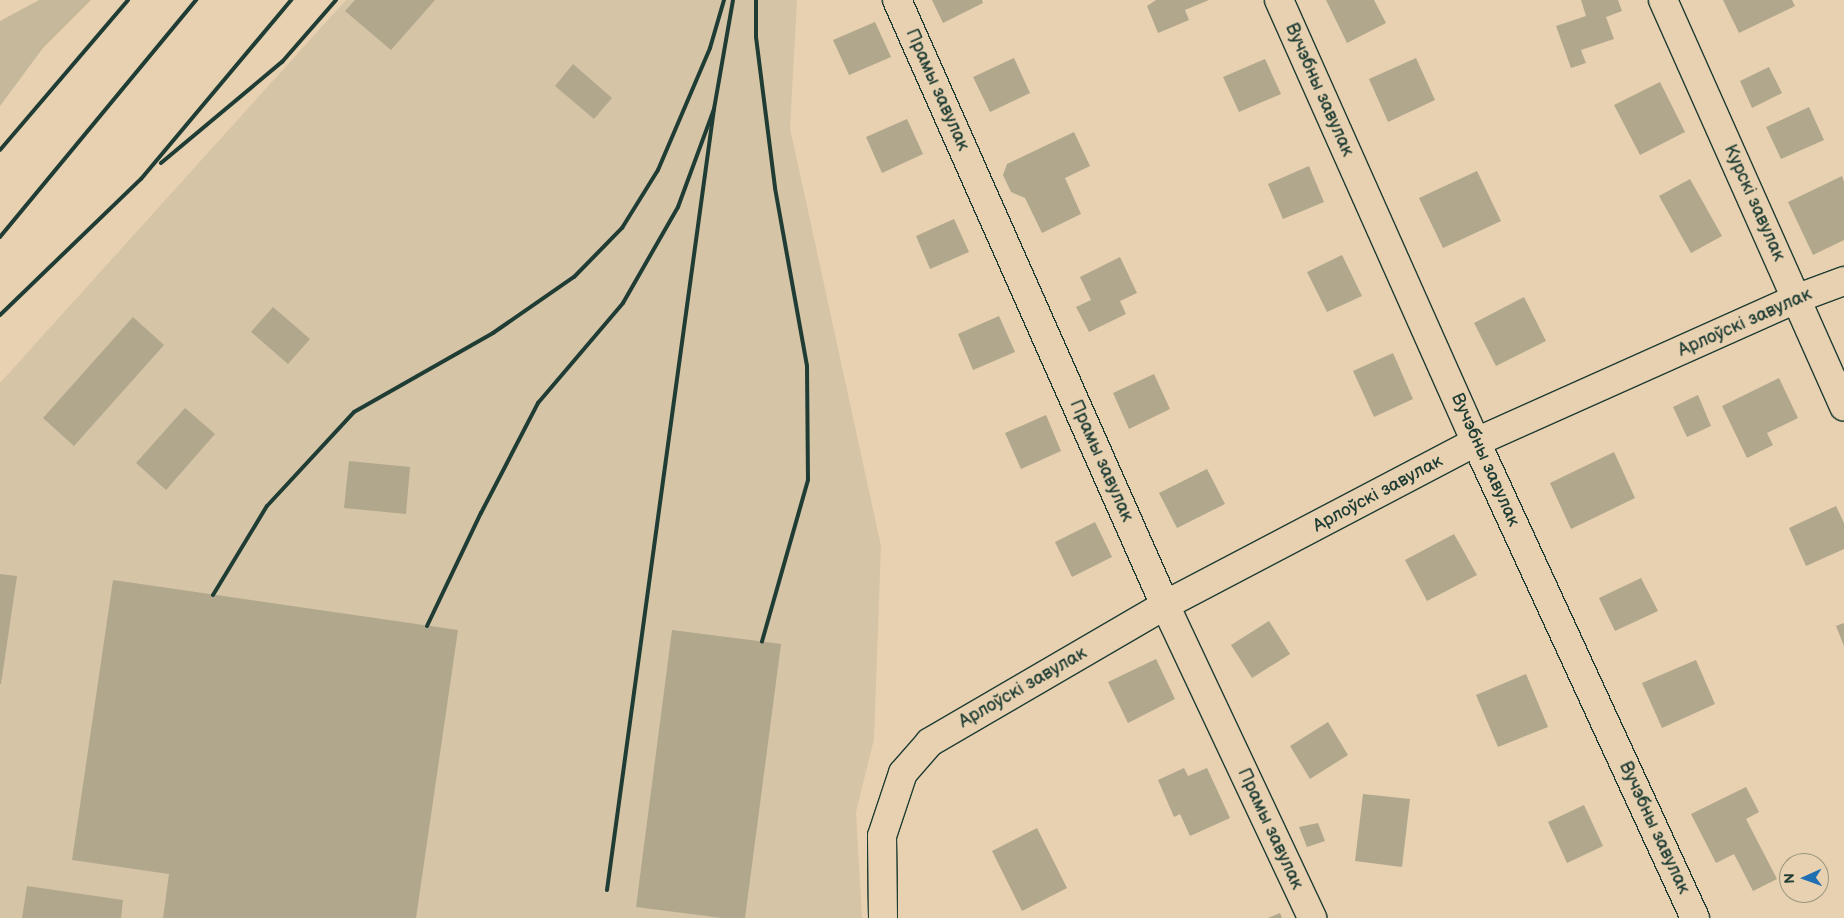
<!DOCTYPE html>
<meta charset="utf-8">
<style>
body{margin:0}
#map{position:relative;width:1844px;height:918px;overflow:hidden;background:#e7d1b0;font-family:"Balsamiq Sans",sans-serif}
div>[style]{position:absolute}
.built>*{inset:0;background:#d6c4a6}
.green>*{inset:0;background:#c6b99b}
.building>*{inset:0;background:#b0a78d}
.roads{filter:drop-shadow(1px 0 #1f3d34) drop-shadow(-1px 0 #1f3d34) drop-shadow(0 1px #1f3d34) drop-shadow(0 -1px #1f3d34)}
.minor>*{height:28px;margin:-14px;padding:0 14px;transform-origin:14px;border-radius:14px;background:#e7d1b0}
.rail>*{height:4px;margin:-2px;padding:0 2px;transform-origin:2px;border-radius:2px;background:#1f3d34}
span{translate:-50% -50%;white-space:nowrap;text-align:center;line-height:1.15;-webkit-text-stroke:5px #e7d1b0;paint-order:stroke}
.street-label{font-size:18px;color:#1f3d34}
.north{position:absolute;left:1779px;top:853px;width:50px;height:50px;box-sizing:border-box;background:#e7d1b0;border:1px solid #97967e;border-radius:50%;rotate:268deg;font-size:14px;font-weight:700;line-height:20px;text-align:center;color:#1f3d34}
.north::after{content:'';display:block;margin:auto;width:18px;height:22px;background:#1f6fb2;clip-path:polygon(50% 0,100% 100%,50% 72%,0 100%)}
</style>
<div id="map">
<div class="built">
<i style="clip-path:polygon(346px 0,797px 0,790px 128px,881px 546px,874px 739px,856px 812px,862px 918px,0 918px,0 383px)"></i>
</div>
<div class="green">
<i style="clip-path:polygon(39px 0,91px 0,43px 48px,0 106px,0 21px)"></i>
</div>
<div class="building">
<i style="clip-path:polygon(355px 0,435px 0,391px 50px,345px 11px)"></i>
<i style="clip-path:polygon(932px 0,982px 0,983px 3px,943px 23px)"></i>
<i style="clip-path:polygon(1156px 0,1209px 0,1185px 10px,1189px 20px,1158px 33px,1147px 6px)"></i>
<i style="clip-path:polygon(1326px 0,1374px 0,1386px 23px,1347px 43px)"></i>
<i style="clip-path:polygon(1581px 0,1618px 0,1622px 11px,1606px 17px,1614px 39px,1581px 50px,1586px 63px,1571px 68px,1556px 26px,1586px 16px)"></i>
<i style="clip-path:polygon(1723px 0,1792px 0,1795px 6px,1739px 33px)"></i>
<i style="clip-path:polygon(875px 22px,891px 57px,849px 75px,833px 40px)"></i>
<i style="clip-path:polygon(1014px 58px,1030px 93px,990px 112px,973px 77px)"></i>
<i style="clip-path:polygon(1416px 58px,1435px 100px,1388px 122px,1369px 79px)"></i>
<i style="clip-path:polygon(1265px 59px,1281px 94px,1239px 112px,1223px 77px)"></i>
<i style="clip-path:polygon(573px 64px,612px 98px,594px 119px,555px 86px)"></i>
<i style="clip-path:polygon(1769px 67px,1782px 93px,1752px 108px,1740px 81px)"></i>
<i style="clip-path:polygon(1660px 82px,1685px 132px,1640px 155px,1614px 105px)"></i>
<i style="clip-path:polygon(1809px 107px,1824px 140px,1781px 159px,1766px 127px)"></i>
<i style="clip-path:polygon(907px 119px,923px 154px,882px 173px,866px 137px)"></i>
<i style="clip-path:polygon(1074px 132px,1090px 166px,1065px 178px,1081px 214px,1042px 233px,1025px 198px,1011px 192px,1003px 175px,1007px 164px)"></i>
<i style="clip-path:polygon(1309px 166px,1324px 202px,1283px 219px,1268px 184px)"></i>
<i style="clip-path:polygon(1477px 171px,1501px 221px,1443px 248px,1419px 198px)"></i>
<i style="clip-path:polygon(1842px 176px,1844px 182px,1844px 240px,1813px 255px,1788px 202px)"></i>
<i style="clip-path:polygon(1690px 179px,1722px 236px,1691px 253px,1659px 196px)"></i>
<i style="clip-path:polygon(954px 219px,969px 252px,930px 269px,916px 236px)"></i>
<i style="clip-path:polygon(1342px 255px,1362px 296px,1327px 312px,1307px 272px)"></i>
<i style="clip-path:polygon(1120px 257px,1137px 293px,1120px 301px,1126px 314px,1089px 332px,1076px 307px,1091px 300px,1080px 277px)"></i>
<i style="clip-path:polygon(1524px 297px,1546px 341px,1496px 366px,1474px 323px)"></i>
<i style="clip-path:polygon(273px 307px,310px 339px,288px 364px,251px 332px)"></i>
<i style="clip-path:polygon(999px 316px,1015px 352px,973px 370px,958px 334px)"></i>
<i style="clip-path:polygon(133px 317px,164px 345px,74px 446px,43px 418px)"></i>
<i style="clip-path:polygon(1393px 353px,1413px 399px,1374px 417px,1353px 371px)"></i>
<i style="clip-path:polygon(1154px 374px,1170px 409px,1129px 429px,1113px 393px)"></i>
<i style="clip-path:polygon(1779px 378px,1798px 418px,1767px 433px,1773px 445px,1747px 458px,1722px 406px)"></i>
<i style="clip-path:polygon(1698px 395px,1711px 426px,1687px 437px,1673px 407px)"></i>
<i style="clip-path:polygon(185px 408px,215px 434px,166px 490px,136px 463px)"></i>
<i style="clip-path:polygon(1046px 415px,1061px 451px,1021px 469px,1005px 433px)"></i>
<i style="clip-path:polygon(1614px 452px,1635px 498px,1571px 529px,1550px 483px)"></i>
<i style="clip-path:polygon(349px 461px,410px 467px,406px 514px,344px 508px)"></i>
<i style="clip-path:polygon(1207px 469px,1225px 504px,1177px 528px,1159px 493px)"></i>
<i style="clip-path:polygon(1836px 506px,1844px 523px,1844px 549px,1806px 566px,1789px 528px)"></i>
<i style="clip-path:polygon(1095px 522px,1112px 557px,1072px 577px,1055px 542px)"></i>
<i style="clip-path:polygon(1454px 534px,1477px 575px,1427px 601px,1405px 560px)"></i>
<i style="clip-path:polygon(0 574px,17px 576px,1px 684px,0 684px)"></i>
<i style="clip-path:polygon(1641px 578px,1658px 611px,1615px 631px,1599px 598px)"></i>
<i style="clip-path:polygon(113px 580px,458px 630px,416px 918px,163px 918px,169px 874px,72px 860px)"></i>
<i style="clip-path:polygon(1269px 621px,1290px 654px,1252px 678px,1231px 645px)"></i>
<i style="clip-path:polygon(1844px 623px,1844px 646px,1836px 626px)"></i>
<i style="clip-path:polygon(672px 630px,781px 644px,745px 918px,722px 918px,636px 907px)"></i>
<i style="clip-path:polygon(1156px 659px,1175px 699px,1128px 723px,1108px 682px)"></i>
<i style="clip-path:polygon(1696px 660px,1715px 704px,1662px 728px,1642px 683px)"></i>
<i style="clip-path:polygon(1526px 674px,1548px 727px,1498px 747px,1476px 695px)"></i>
<i style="clip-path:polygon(1328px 722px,1348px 755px,1310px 779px,1290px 746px)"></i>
<i style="clip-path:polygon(1184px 768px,1188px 776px,1207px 768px,1230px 818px,1190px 836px,1180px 814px,1174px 817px,1158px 780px)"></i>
<i style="clip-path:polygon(1746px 787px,1759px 812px,1746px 819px,1777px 879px,1753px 891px,1734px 854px,1716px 863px,1691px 814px)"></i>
<i style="clip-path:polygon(1363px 794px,1410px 799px,1402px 867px,1355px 861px)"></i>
<i style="clip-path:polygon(1584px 805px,1603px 846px,1567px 863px,1548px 822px)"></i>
<i style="clip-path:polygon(1318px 823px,1325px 841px,1307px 847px,1299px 827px)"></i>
<i style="clip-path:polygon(1037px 828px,1067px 888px,1022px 911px,992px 851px)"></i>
<i style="clip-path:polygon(27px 886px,123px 900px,121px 918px,22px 918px)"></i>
<i style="clip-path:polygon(1280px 913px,1282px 918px,1268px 918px)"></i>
</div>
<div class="roads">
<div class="minor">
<i style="left:897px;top:0;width:662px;rotate:66.11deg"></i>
<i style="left:1165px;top:605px;width:346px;rotate:64.8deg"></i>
<i style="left:1279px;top:0;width:484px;rotate:66deg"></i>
<i style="left:1476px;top:442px;width:524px;rotate:65.29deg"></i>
<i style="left:1663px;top:0;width:445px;rotate:66deg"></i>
<i style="left:883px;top:918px;width:82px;rotate:-90.7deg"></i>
<i style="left:882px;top:836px;width:66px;rotate:-71.6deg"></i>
<i style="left:903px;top:773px;width:41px;rotate:-48.9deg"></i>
<i style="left:930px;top:742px;width:272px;rotate:-30.2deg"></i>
<i style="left:1165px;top:605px;width:351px;rotate:-27.7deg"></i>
<i style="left:1476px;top:442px;width:353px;rotate:-24.1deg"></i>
<i style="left:1798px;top:298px;width:49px;rotate:-20.3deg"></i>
</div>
</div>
<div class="rail">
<i style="left:756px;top:0;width:37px;rotate:90deg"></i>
<i style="left:756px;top:37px;width:152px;rotate:82.8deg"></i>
<i style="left:775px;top:188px;width:181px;rotate:79.8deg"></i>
<i style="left:807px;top:366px;width:114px;rotate:89.5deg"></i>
<i style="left:808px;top:480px;width:168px;rotate:105.9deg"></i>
<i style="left:0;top:150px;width:197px;rotate:-49.5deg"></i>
<i style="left:161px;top:163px;width:158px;rotate:-39.9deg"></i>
<i style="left:282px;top:62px;width:82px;rotate:-48.9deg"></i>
<i style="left:0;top:237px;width:308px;rotate:-50.4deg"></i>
<i style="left:0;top:315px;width:196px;rotate:-44deg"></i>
<i style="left:141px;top:179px;width:234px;rotate:-50deg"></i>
<i style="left:213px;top:595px;width:104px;rotate:-58.8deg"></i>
<i style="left:267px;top:506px;width:128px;rotate:-47.2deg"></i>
<i style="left:354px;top:412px;width:160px;rotate:-29.6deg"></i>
<i style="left:493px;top:333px;width:98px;rotate:-34.7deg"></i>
<i style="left:574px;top:277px;width:69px;rotate:-45.6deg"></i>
<i style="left:622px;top:228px;width:68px;rotate:-58.2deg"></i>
<i style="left:658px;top:170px;width:133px;rotate:-66.9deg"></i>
<i style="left:710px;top:48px;width:50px;rotate:-73.7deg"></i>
<i style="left:427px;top:626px;width:125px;rotate:-64.5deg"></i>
<i style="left:481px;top:513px;width:124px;rotate:-62.6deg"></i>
<i style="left:538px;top:403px;width:131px;rotate:-49.6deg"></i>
<i style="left:623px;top:303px;width:111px;rotate:-60.2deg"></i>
<i style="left:678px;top:207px;width:104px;rotate:-69.8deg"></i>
<i style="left:714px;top:109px;width:111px;rotate:-80.1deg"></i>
<i style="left:607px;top:890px;width:788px;rotate:-82.2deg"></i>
</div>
<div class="street-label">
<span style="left:937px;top:90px;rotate:66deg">Прамы завулак</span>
<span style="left:1319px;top:90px;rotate:66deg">Вучэбны завулак</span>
<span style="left:1754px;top:203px;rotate:66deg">Курскі завулак</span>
<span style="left:1745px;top:323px;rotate:-24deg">Арлоўскі завулак</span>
<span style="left:1485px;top:460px;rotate:66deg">Вучэбны завулак</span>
<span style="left:1101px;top:461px;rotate:66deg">Прамы завулак</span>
<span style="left:1378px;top:494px;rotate:-28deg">Арлоўскі завулак</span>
<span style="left:1023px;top:688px;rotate:-30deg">Арлоўскі завулак</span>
<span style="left:1654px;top:828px;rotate:65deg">Вучэбны завулак</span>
<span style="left:1270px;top:829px;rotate:65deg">Прамы завулак</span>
</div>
<div class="north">N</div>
</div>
